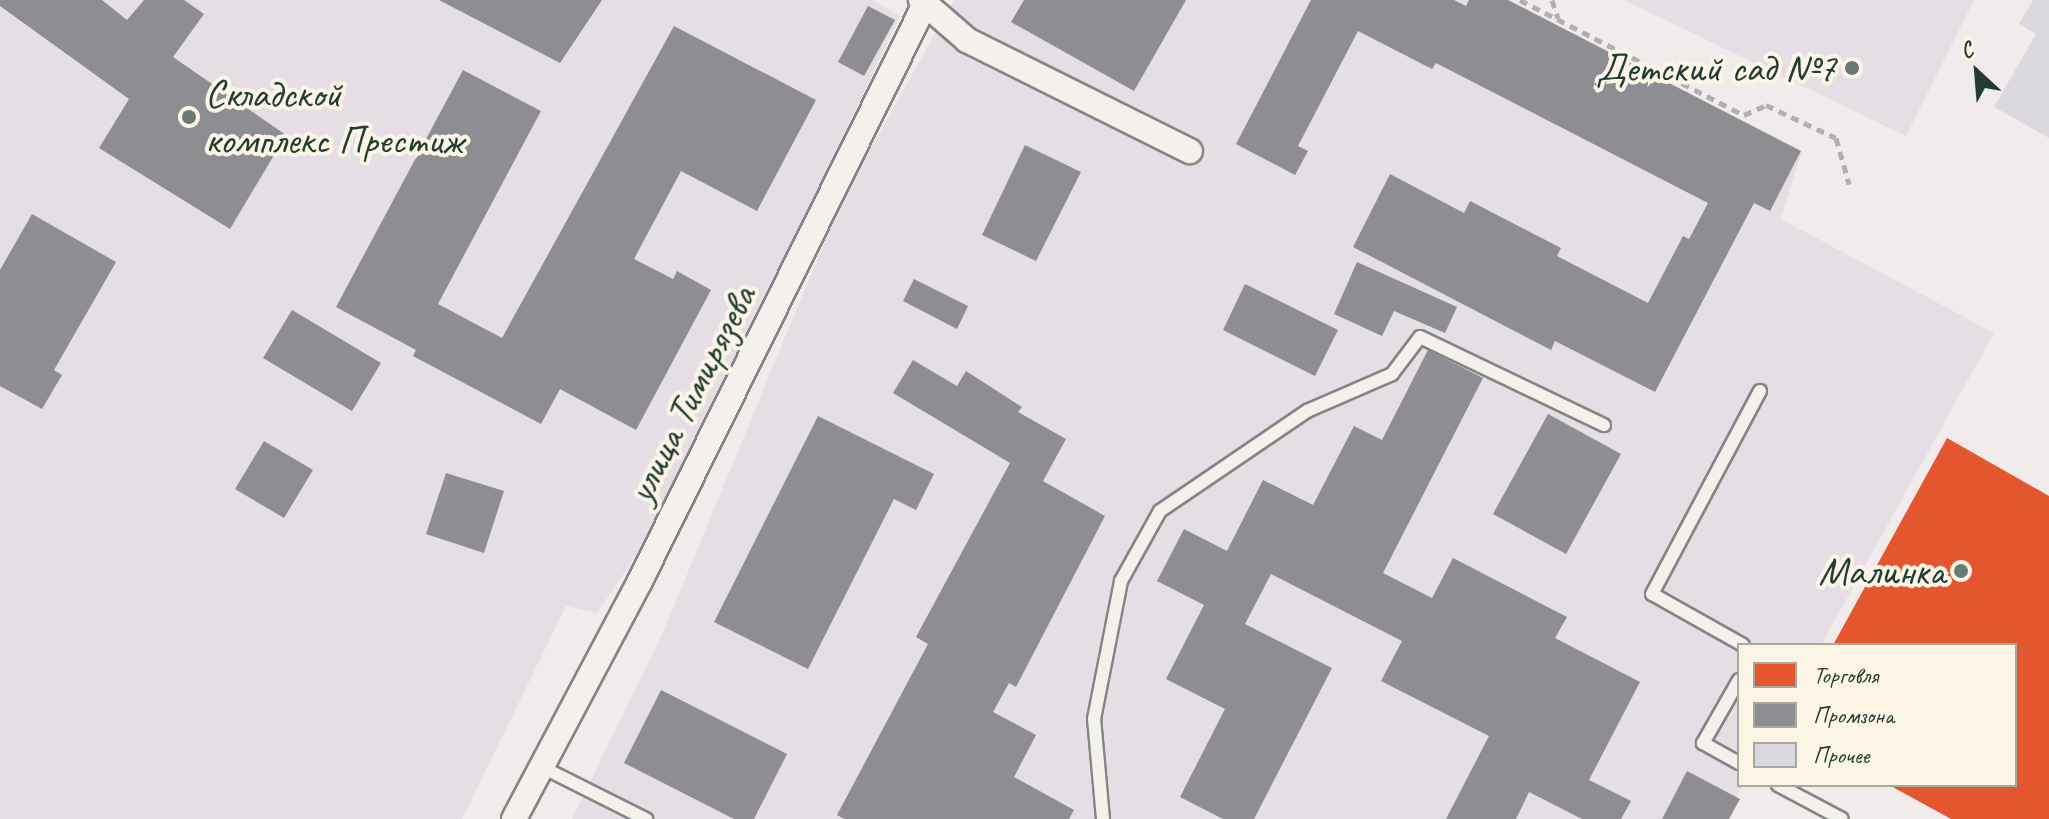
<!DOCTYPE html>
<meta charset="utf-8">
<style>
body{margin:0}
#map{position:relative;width:2049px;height:819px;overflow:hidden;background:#f1eceb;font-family:Caveat,sans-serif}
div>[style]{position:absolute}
.built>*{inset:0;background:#e5dee4}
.shops>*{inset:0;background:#e4572e}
.industry>*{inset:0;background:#8d8d92}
.building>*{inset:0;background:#dbd8e0}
.path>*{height:5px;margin-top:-2.5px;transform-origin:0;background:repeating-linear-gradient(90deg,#b0b1ad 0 8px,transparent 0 14px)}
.roads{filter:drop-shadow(2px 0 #838684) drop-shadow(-2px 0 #838684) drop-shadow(0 2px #838684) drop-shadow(0 -2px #838684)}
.service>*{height:12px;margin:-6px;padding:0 6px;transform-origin:6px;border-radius:6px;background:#f4f1ec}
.minor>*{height:24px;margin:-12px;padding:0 12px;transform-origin:12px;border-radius:12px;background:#f4f1ec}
.dots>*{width:22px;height:22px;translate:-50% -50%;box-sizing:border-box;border:4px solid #fcf5e5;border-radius:50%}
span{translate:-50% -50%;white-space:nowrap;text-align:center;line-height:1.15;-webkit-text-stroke:8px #fcf5e5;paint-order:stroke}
.poi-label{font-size:40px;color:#1f3d34}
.right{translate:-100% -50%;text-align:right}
.left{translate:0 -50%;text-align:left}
.street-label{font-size:40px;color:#1f3d34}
.legend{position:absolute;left:1737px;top:643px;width:280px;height:144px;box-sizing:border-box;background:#fcf5e5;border:2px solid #a4ab9e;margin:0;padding:10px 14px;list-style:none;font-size:24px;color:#1f3d34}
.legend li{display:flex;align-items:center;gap:16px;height:40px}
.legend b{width:40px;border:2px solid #a4ab9e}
.north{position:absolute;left:1937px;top:32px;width:80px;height:80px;-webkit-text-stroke:6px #fcf5e5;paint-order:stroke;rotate:334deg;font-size:22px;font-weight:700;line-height:32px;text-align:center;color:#1f3d34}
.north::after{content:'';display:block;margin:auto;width:28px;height:36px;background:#1f3d34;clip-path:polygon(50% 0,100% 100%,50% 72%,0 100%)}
</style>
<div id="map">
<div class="built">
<i style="clip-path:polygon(0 0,872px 0,900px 16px,736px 362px,636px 555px,597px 613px,566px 606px,462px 819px,0 819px)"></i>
<i style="clip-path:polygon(954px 0,1510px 0,1802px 151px,1781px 219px,1994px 333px,1821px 645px,1739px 645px,1739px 785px,1743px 785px,1724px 819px,572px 819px,664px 630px,841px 202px)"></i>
<i style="clip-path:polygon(1624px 0,1974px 0,1906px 136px)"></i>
</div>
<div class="shops">
<i style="clip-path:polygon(1947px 438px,2049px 496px,2049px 819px,1951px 819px,1889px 785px,2015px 785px,2015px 645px,1833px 645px)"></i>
</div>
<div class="industry">
<i style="clip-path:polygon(0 0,102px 0,127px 20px,144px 0,184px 0,204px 14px,173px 57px,286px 135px,230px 229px,99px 148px,129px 99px,0 6px)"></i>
<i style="clip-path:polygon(439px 0,602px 0,560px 63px)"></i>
<i style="clip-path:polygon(1024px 0,1186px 0,1134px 91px,1011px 22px)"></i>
<i style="clip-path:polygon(1311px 0,1454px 0,1466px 6px,1469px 0,1508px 0,1801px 151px,1770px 211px,1754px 203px,1655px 392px,1555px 341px,1551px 350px,1353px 247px,1390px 174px,1464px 213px,1470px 201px,1561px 248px,1557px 256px,1648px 303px,1683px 236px,1689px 239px,1708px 203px,1436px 63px,1432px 69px,1358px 31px,1298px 146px,1308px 151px,1295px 175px,1236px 144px)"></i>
<i style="clip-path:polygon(868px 6px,895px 20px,864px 76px,838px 62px)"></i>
<i style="clip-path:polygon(674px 26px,816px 100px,757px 211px,681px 171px,634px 259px,673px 279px,677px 271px,711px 290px,636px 430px,560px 389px,541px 424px,413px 356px,416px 350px,336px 307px,463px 70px,541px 111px,438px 304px,502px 338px)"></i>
<i style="clip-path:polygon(1025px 145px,1081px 172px,1036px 261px,982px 235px)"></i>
<i style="clip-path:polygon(32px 214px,116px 262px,54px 370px,62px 375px,42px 409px,0 386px,0 270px)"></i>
<i style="clip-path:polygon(1357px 262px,1457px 307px,1445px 333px,1394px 311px,1382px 336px,1334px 314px)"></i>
<i style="clip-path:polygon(914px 279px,968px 306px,957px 329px,903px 301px)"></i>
<i style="clip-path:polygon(1245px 284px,1338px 330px,1315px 376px,1223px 330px)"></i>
<i style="clip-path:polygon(292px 310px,381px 363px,352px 411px,263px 358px)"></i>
<i style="clip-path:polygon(1428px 350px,1483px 378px,1383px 573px,1432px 598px,1453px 558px,1567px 617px,1555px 638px,1640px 682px,1589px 780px,1631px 801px,1621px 819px,1582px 819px,1529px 792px,1516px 819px,1446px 819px,1489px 736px,1381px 681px,1402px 641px,1271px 574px,1245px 624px,1332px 668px,1254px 819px,1223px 819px,1180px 797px,1225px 709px,1166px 679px,1204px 605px,1157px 581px,1184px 529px,1227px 551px,1263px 480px,1313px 505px,1354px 426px,1382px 440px)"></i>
<i style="clip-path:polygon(913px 360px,957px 386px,966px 371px,1022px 407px,1018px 412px,1066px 439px,1043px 481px,1105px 516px,1016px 687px,1009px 683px,993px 712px,1036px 735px,1014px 777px,1074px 810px,1069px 819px,844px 819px,837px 815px,928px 644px,916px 637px,1010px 463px,893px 393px)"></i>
<i style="clip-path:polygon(1548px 414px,1621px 454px,1566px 554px,1493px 514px)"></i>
<i style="clip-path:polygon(818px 416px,934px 474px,916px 510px,894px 499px,808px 669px,714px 622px)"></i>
<i style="clip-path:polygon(264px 441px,313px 470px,284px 518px,235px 489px)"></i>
<i style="clip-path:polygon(446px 473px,504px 491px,484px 553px,426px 534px)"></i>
<i style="clip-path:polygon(661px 690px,787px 754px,754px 819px,734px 819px,624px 763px)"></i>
<i style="clip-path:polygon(1687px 771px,1740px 799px,1729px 819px,1662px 819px)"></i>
</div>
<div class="building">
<i style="clip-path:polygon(2033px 0,2049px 0,2049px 138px,1994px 107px,2036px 34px,2019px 24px)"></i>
</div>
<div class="path">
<i style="left:1520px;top:0;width:252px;rotate:27.2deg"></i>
<i style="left:1744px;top:115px;width:24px;rotate:-24deg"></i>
<i style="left:1766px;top:105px;width:77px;rotate:25.2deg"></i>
<i style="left:1836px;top:138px;width:48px;rotate:74.2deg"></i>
<i style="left:1552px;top:0;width:19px;rotate:72deg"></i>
</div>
<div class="roads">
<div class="service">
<i style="left:1743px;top:645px;width:104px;rotate:-150.7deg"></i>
<i style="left:1652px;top:594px;width:230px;rotate:-62deg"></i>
<i style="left:1739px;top:680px;width:73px;rotate:119.7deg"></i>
<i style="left:1703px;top:743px;width:41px;rotate:29.1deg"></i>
<i style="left:540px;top:766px;width:119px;rotate:26.6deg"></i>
<i style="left:1778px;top:785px;width:72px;rotate:28deg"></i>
<i style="left:1103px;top:819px;width:100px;rotate:-95.1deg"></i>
<i style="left:1094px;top:719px;width:141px;rotate:-78.9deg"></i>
<i style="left:1121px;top:581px;width:80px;rotate:-60.9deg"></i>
<i style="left:1160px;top:511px;width:178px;rotate:-34.2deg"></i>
<i style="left:1307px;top:411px;width:93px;rotate:-23.5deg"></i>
<i style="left:1392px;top:374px;width:46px;rotate:-52.9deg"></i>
<i style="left:1420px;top:337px;width:204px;rotate:25.6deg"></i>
</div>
<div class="minor">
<i style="left:921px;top:0;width:61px;rotate:41deg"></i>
<i style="left:967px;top:40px;width:249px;rotate:26.5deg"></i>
<i style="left:514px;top:819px;width:269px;rotate:-62.1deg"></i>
<i style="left:640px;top:581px;width:648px;rotate:-63.71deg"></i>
</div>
</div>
<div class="dots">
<i style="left:1852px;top:68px;background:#687a74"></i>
<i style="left:189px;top:117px;background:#687a74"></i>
<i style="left:1961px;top:571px;background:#687a74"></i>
</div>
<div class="poi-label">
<span class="right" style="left:1836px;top:68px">Детский сад №7</span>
<span class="left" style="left:205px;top:117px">Складской<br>комплекс Престиж</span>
<span class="right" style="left:1945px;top:571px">Малинка</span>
</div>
<div class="street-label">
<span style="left:691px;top:394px;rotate:-63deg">улица Тимирязева</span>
</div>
<ul class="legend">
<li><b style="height:22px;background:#e4572e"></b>Торговля</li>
<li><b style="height:22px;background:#8d8d92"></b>Промзона</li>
<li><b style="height:22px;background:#dbd8e0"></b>Прочее</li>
</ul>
<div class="north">С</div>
</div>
